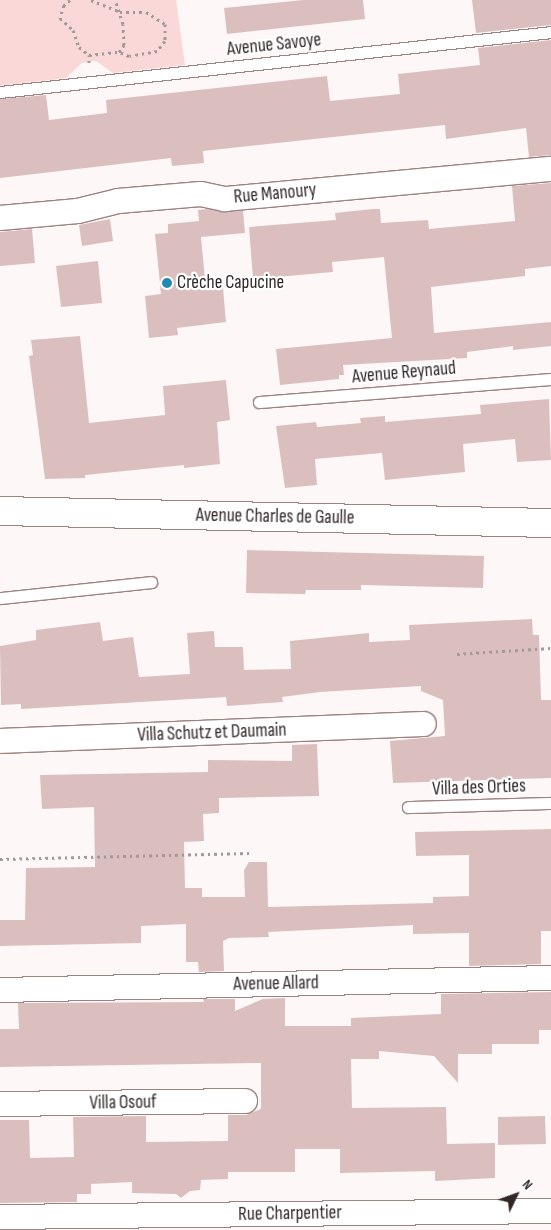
<!DOCTYPE html>
<meta charset="utf-8">
<style>
body{margin:0}
#map{position:relative;width:551px;height:1230px;overflow:hidden;background:#fdf7f7;font-family:"Sofia Sans Condensed",sans-serif}
div>[style]{position:absolute}
.green>*{inset:0;background:#fad8d7}
.building>*{inset:0;background:#dbbfbe}
.path>*{height:3px;margin-top:-1.5px;transform-origin:0;background:repeating-linear-gradient(90deg,#a19999 0 2.5px,transparent 0 6.5px)}
.roads{filter:drop-shadow(1px 0 #9c8382) drop-shadow(-1px 0 #9c8382) drop-shadow(0 1px #9c8382) drop-shadow(0 -1px #9c8382)}
.service>*{height:11px;margin:-5.5px;padding:0 5.5px;transform-origin:5.5px;border-radius:5.5px;background:#fff}
.minor>*{height:24px;margin:-12px;padding:0 12px;transform-origin:12px;border-radius:12px;background:#fff}
.tertiary>*{height:28px;margin:-14px;padding:0 14px;transform-origin:14px;border-radius:14px;background:#fff}
.dots>*{width:14px;height:14px;translate:-50% -50%;box-sizing:border-box;border:2px solid #fff;border-radius:50%}
span{translate:-50% -50%;white-space:nowrap;text-align:center;line-height:1.15;-webkit-text-stroke:4.5px #fff;paint-order:stroke}
.street-label{font-size:19px;color:#322727}
.poi-label{font-size:19px;color:#322727}
.left{translate:0 -50%;text-align:left}
.north{position:absolute;left:491px;top:1170px;width:50px;height:50px;-webkit-text-stroke:4px #fff;paint-order:stroke;rotate:48deg;font-size:14px;font-weight:700;line-height:20px;text-align:center;color:#322727}
.north::after{content:'';display:block;margin:auto;width:18px;height:22px;background:#322727;clip-path:polygon(50% 0,100% 100%,50% 72%,0 100%)}
</style>
<div id="map">
<div class="green">
<i style="clip-path:polygon(0 0,176px 0,185px 65px,113px 73px,96px 61px,82px 63px,66px 78px,0 86px)"></i>
</div>
<div class="building">
<i style="clip-path:polygon(303px 0,363px 0,365px 19px,227px 34px,224px 8px)"></i>
<i style="clip-path:polygon(472px 0,551px 0,551px 25px,476px 33px)"></i>
<i style="clip-path:polygon(551px 40px,551px 155px,529px 157px,526px 128px,446px 139px,445px 125px,203px 151px,204px 163px,172px 166px,171px 158px,0 178px,0 99px,46px 95px,49px 120px,107px 113px,106px 100px,327px 76px,330px 101px,400px 94px,398px 74px,480px 65px,478px 48px)"></i>
<i style="clip-path:polygon(551px 183px,551px 266px,525px 269px,525px 276px,431px 287px,434px 333px,551px 322px,551px 346px,513px 350px,513px 346px,467px 352px,467px 358px,343px 365px,344px 375px,339px 375px,339px 379px,280px 385px,276px 349px,392px 338px,384px 257px,332px 262px,333px 272px,253px 279px,249px 227px,336px 220px,335px 213px,373px 209px,380px 209px,381px 223px,428px 220px,429px 229px,515px 221px,512px 186px)"></i>
<i style="clip-path:polygon(208px 209px,243px 211px,245px 233px,201px 237px,206px 290px,223px 288px,226px 322px,177px 328px,178px 335px,149px 338px,145px 296px,161px 294px,155px 234px,168px 233px,168px 224px,199px 221px,198px 210px)"></i>
<i style="clip-path:polygon(110px 219px,113px 241px,82px 246px,79px 225px)"></i>
<i style="clip-path:polygon(32px 229px,35px 263px,0 266px,0 232px)"></i>
<i style="clip-path:polygon(98px 261px,102px 303px,61px 307px,56px 266px)"></i>
<i style="clip-path:polygon(80px 336px,89px 423px,165px 415px,163px 386px,226px 380px,230px 420px,217px 422px,220px 464px,184px 468px,184px 465px,85px 475px,85px 478px,45px 479px,29px 356px,33px 355px,31px 340px)"></i>
<i style="clip-path:polygon(549px 399px,551px 460px,517px 462px,515px 439px,463px 444px,465px 472px,385px 480px,382px 453px,315px 459px,317px 485px,285px 488px,276px 426px,316px 422px,317px 427px,361px 423px,360px 418px,385px 416px,385px 422px,481px 414px,480px 405px)"></i>
<i style="clip-path:polygon(247px 550px,484px 556px,483px 588px,361px 585px,361px 590px,306px 590px,305px 594px,246px 593px)"></i>
<i style="clip-path:polygon(532px 619px,533px 635px,539px 635px,541px 700px,551px 700px,551px 778px,393px 783px,390px 741px,445px 736px,443px 700px,421px 691px,421px 686px,320px 692px,282px 697px,283px 702px,227px 706px,226px 697px,21px 709px,21px 704px,1px 705px,0 646px,36px 640px,36px 630px,100px 622px,103px 641px,133px 637px,139px 677px,190px 674px,187px 633px,214px 631px,215px 647px,243px 647px,244px 670px,291px 669px,290px 641px,369px 633px,369px 642px,410px 640px,409px 625px)"></i>
<i style="clip-path:polygon(317px 744px,319px 796px,219px 798px,219px 813px,203px 814px,204px 841px,184px 842px,185px 888px,202px 888px,202px 897px,245px 897px,244px 870px,249px 862px,267px 862px,268px 907px,433px 903px,433px 897px,469px 896px,469px 855px,416px 856px,415px 832px,551px 829px,551px 931px,541px 931px,541px 964px,469px 966px,469px 933px,413px 934px,413px 925px,268px 932px,269px 937px,229px 938px,223px 941px,224px 971px,199px 972px,198px 962px,186px 962px,186px 924px,141px 926px,141px 943px,0 946px,0 920px,25px 920px,26px 868px,95px 867px,94px 807px,42px 809px,40px 775px,208px 772px,208px 760px,292px 761px,292px 745px)"></i>
<i style="clip-path:polygon(551px 992px,551px 1030px,539px 1030px,539px 1044px,492px 1044px,492px 1054px,458px 1054px,458px 1083px,434px 1056px,379px 1051px,379px 1059px,351px 1059px,352px 1108px,446px 1107px,447px 1144px,495px 1143px,495px 1178px,435px 1181px,435px 1171px,340px 1173px,340px 1149px,295px 1149px,295px 1172px,228px 1172px,228px 1179px,201px 1180px,200px 1190px,190px 1191px,181px 1198px,176px 1194px,132px 1193px,132px 1182px,91px 1184px,91px 1194px,77px 1194px,77px 1202px,0 1203px,0 1120px,29px 1120px,30px 1158px,74px 1157px,73px 1117px,146px 1116px,146px 1142px,228px 1141px,228px 1115px,246px 1115px,261px 1109px,261px 1063px,0 1067px,0 1029px,19px 1029px,18px 1003px,204px 1002px,203px 999px,235px 999px,235px 1011px,263px 999px,285px 998px,285px 1026px,351px 1026px,351px 1018px,441px 1014px,441px 994px)"></i>
<i style="clip-path:polygon(545px 1116px,546px 1144px,498px 1145px,498px 1117px)"></i>
</div>
<div class="path">
<i style="left:70px;top:0;width:8px;rotate:140deg"></i>
<i style="left:64px;top:5px;width:14px;rotate:107deg"></i>
<i style="left:60px;top:18px;width:18px;rotate:43deg"></i>
<i style="left:73px;top:30px;width:18px;rotate:71deg"></i>
<i style="left:79px;top:47px;width:13px;rotate:39deg"></i>
<i style="left:91px;top:0;width:31px;rotate:22deg"></i>
<i style="left:120px;top:12px;width:26px"></i>
<i style="left:146px;top:12px;width:22px;rotate:32deg"></i>
<i style="left:165px;top:24px;width:17px;rotate:90deg"></i>
<i style="left:165px;top:41px;width:13px;rotate:129deg"></i>
<i style="left:157px;top:51px;width:28px;rotate:170deg"></i>
<i style="left:129px;top:56px;width:11px;rotate:-158deg"></i>
<i style="left:89px;top:63px;width:8px;rotate:-90deg"></i>
<i style="left:89px;top:55px;width:30px;rotate:-6deg"></i>
<i style="left:119px;top:52px;width:9px;rotate:-54deg"></i>
<i style="left:124px;top:45px;width:21px;rotate:-93deg"></i>
<i style="left:123px;top:24px;width:25px;rotate:-108deg"></i>
<i style="left:457px;top:654px;width:94px;rotate:-3.7deg"></i>
<i style="left:0;top:859px;width:250px;rotate:-1.4deg"></i>
</div>
<div class="roads">
<div class="service">
<i style="left:0;top:92px;width:554px;rotate:-6.21deg"></i>
<i style="left:259px;top:402px;width:293px;rotate:-4.5deg"></i>
<i style="left:0;top:598px;width:152px;rotate:-6deg"></i>
<i style="left:408px;top:807px;width:143px;rotate:-1.6deg"></i>
</div>
<div class="minor">
<i style="left:0;top:218px;width:78px;rotate:-5.1deg"></i>
<i style="left:78px;top:211px;width:41px;rotate:-14deg"></i>
<i style="left:118px;top:201px;width:83px;rotate:-4.8deg"></i>
<i style="left:201px;top:194px;width:25px;rotate:12deg"></i>
<i style="left:225px;top:199px;width:327px;rotate:-5.3deg"></i>
<i style="left:0;top:741px;width:424px;rotate:-2.3deg"></i>
<i style="left:0;top:990px;width:551px;rotate:-1.25deg"></i>
<i style="left:0;top:1104px;width:245px;rotate:-0.7deg"></i>
<i style="left:0;top:1217px;width:551px;rotate:-0.62deg"></i>
</div>
<div class="tertiary">
<i style="left:0;top:511px;width:551px;rotate:1.25deg"></i>
</div>
</div>
<div class="dots">
<i style="left:167px;top:283px;background:#228ab2"></i>
</div>
<div class="street-label">
<span style="left:274px;top:45px;rotate:-6deg">Avenue Savoye</span>
<span style="left:275px;top:194px;rotate:-5deg">Rue Manoury</span>
<span style="left:404px;top:373px;rotate:-5deg">Avenue Reynaud</span>
<span style="left:275px;top:517px;rotate:1deg">Avenue Charles de Gaulle</span>
<span style="left:212px;top:733px;rotate:-2deg">Villa Schutz et Daumain</span>
<span style="left:479px;top:788px;rotate:-2deg">Villa des Orties</span>
<span style="left:276px;top:984px;rotate:-1deg">Avenue Allard</span>
<span style="left:123px;top:1103px;rotate:-1deg">Villa Osouf</span>
<span style="left:290px;top:1214px;rotate:-1deg">Rue Charpentier</span>
</div>
<div class="poi-label">
<span class="left" style="left:177px;top:283px">Crèche Capucine</span>
</div>
<div class="north">N</div>
</div>
